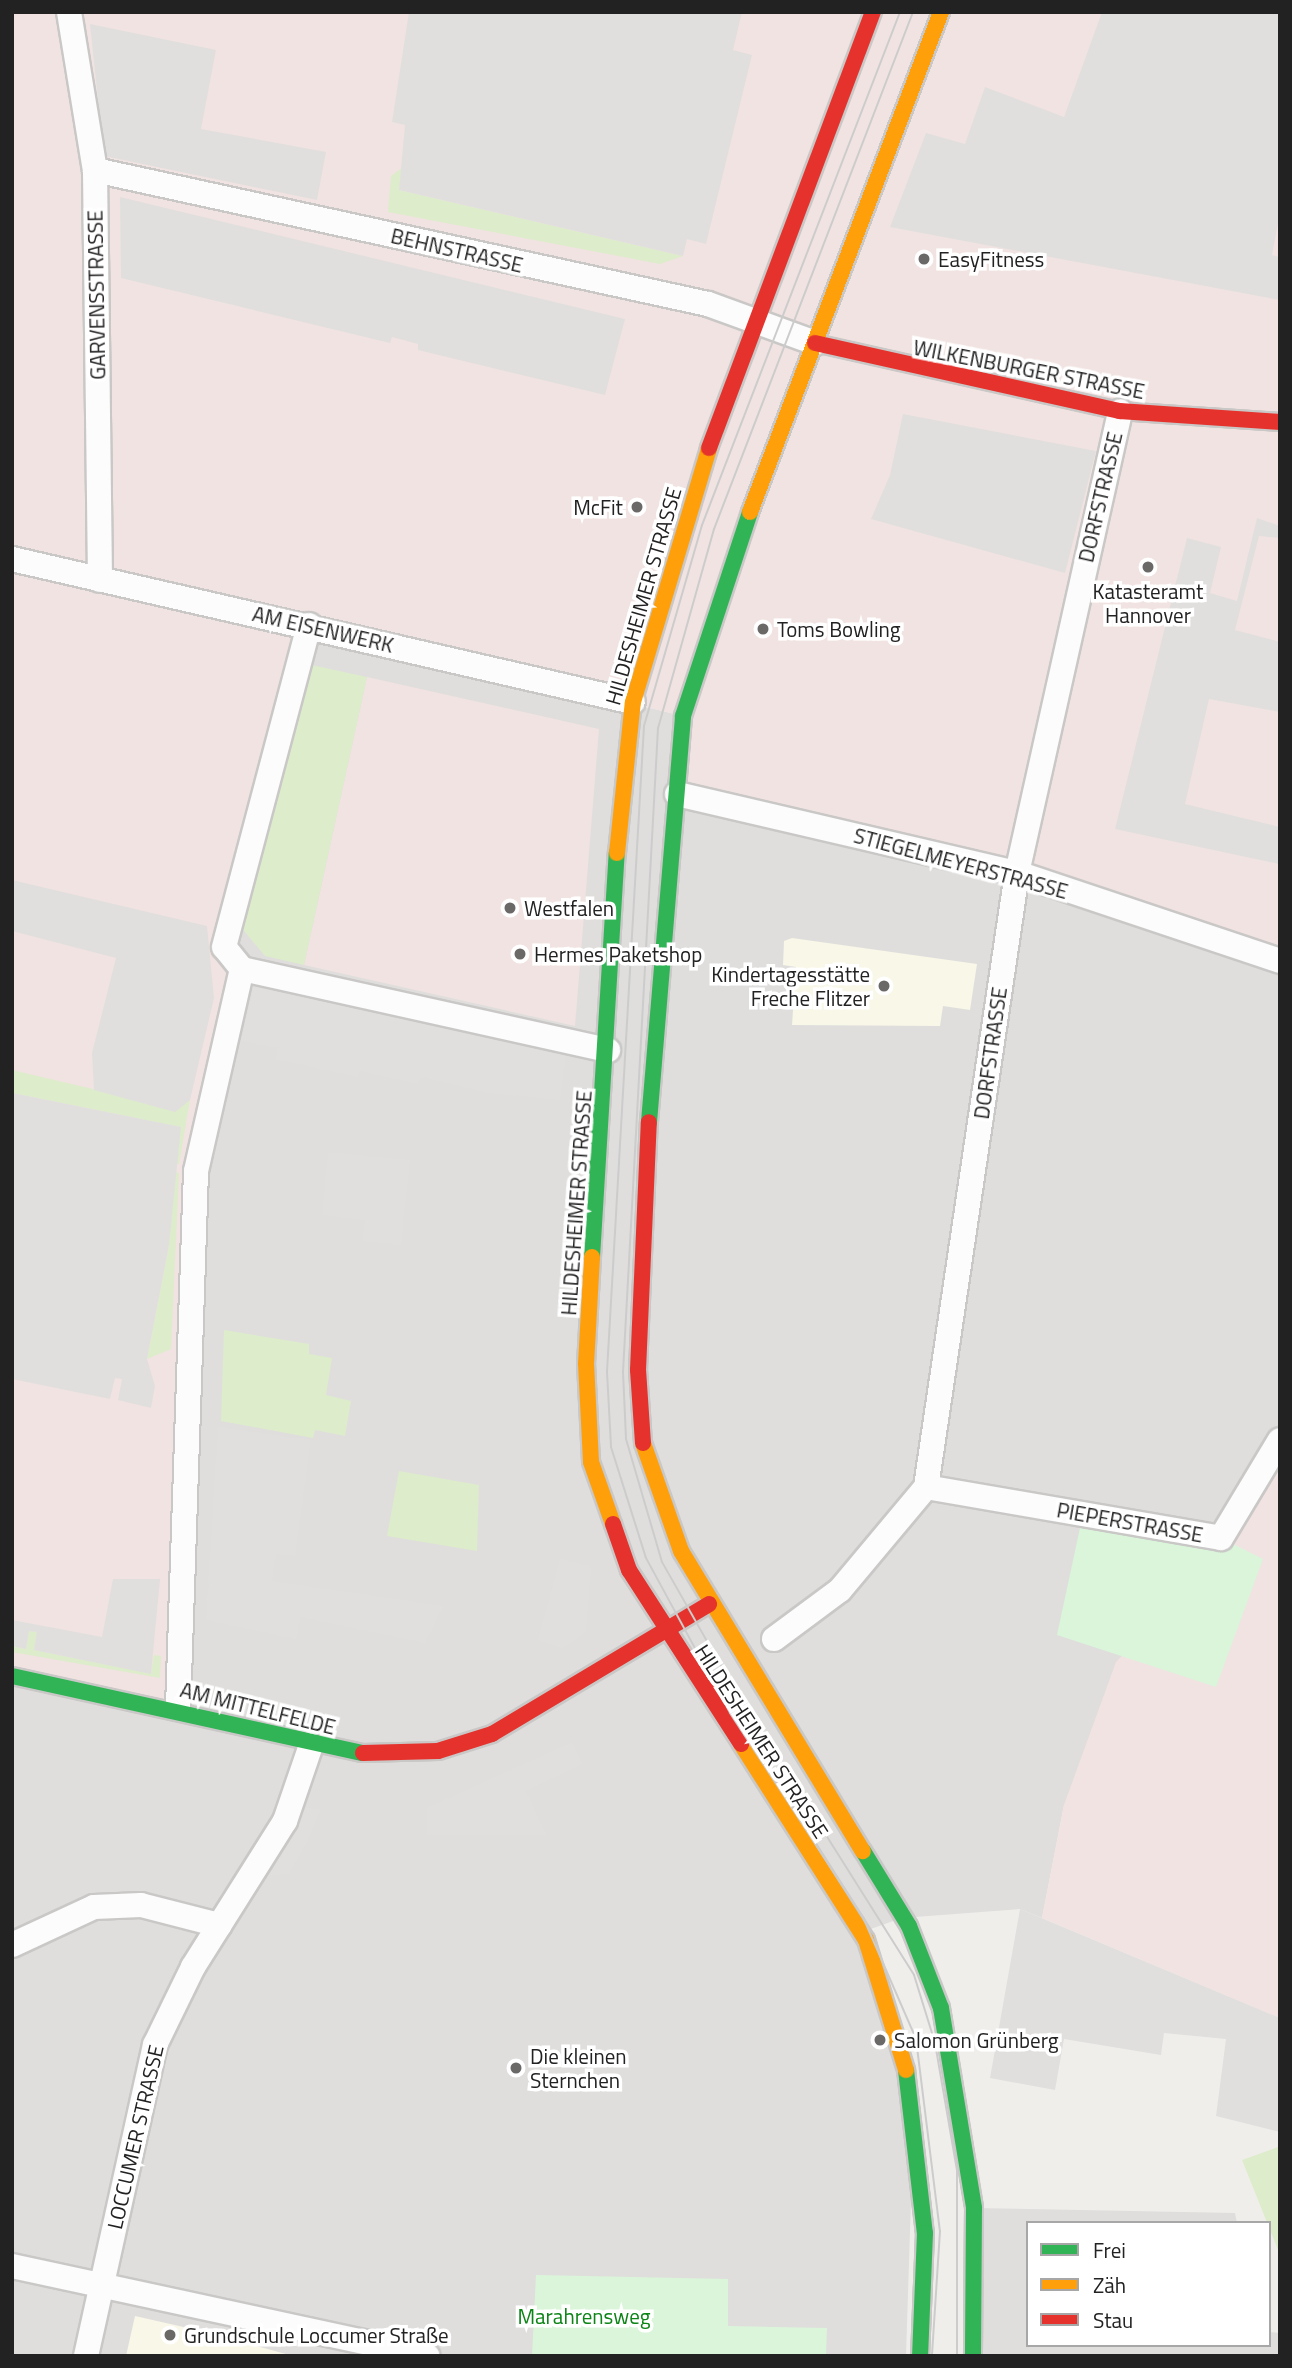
<!DOCTYPE html>
<meta charset="utf-8">
<style>
body{margin:0}
#map{position:relative;width:1292px;height:2368px;overflow:hidden;background:#f0eeeb;font-family:"Titillium Web",sans-serif}
div>[style]{position:absolute}
.residential>*{inset:0;background:#dfdedc}
.commercial>*{inset:0;background:#f1e3e1}
.education>*{inset:0;background:#f8f7e8}
.grass>*{inset:0;background:#ddeccb}
.park>*{inset:0;background:#daf5da}
.parking>*{inset:0;background:#e0dfde}
.roads{filter:drop-shadow(2px 0 #c9c8c7) drop-shadow(-2px 0 #c9c8c7) drop-shadow(0 2px #c9c8c7) drop-shadow(0 -2px #c9c8c7)}
.street>*{height:24px;margin:-12px;padding:0 12px;transform-origin:12px;border-radius:12px;background:#fdfcfc}
.fast>*{height:16px;margin:-8px;padding:0 8px;transform-origin:8px;border-radius:8px;background:#30b455}
.slow>*{height:16px;margin:-8px;padding:0 8px;transform-origin:8px;border-radius:8px;background:#ff9f0a}
.jam>*{height:16px;margin:-8px;padding:0 8px;transform-origin:8px;border-radius:8px;background:#e5322d}
.tram>*{height:2px;margin:-1px;padding:0 1px;transform-origin:1px;border-radius:1px;background:#ccc}
.dots>*{width:19px;height:19px;translate:-50% -50%;box-sizing:border-box;border:4px solid #fff;border-radius:50%}
span{translate:-50% -50%;white-space:nowrap;text-align:center;line-height:1.15;-webkit-text-stroke:7px #fff;paint-order:stroke}
.street-label{font-size:21px;color:#222}
.poi-label{font-size:21px;color:#222}
.left{translate:0 -50%;text-align:left}
.right{translate:-100% -50%;text-align:right}
.park-label{font-size:21px;color:#0c8416}
.frame{position:absolute;inset:0;border:14px solid #222;pointer-events:none}
.legend{position:absolute;left:1026px;top:2221px;width:245px;height:126px;box-sizing:border-box;background:#fff;border:2px solid #a7a7a7;margin:0;padding:9px 12px;list-style:none;font-size:21px;color:#222}
.legend li{display:flex;align-items:center;gap:14px;height:35px}
.legend b{width:35px;border:2px solid #a7a7a7}
</style>
<div id="map">
<div class="residential">
<i style="clip-path:polygon(309px 625px,683px 716px,1011px 878px,1280px 967px,1280px 1455px,1064px 1805px,1042px 1918px,1020px 1909px,902px 1918px,862px 1932px,914px 2106px,906px 2356px,12px 2356px,12px 1676px,189px 1373px,224px 947px)"></i>
<i style="clip-path:polygon(974px 2208px,1235px 2213px,1237px 2223px,1028px 2223px,1028px 2345px,1269px 2345px,1269px 2332px,1280px 2333px,1280px 2356px,973px 2356px)"></i>
</div>
<div class="commercial">
<i style="clip-path:polygon(12px 12px,1280px 12px,1280px 967px,1011px 878px,677px 799px,683px 716px,309px 625px,224px 946px,242px 969px,211px 1090px,178px 1708px,12px 1676px)"></i>
<i style="clip-path:polygon(367px 677px,599px 729px,575px 1026px,304px 965px)"></i>
<i style="clip-path:polygon(1280px 1455px,1280px 2018px,1042px 1918px,1064px 1805px,1116px 1662px,1229px 1541px)"></i>
</div>
<div class="education">
<i style="clip-path:polygon(792px 938px,977px 964px,970px 1010px,943px 1006px,940px 1026px,792px 1025px,796px 967px,783px 965px,784px 941px)"></i>
<i style="clip-path:polygon(135px 2316px,210px 2333px,293px 2356px,126px 2356px)"></i>
</div>
<div class="grass">
<i style="clip-path:polygon(403px 167px,399px 190px,683px 256px,660px 264px,388px 212px,391px 176px)"></i>
<i style="clip-path:polygon(307px 664px,367px 677px,304px 965px,265px 956px,240px 926px)"></i>
<i style="clip-path:polygon(12px 1070px,114px 1094px,190px 1100px,179px 1164px,173px 1164px,180px 1127px,12px 1093px)"></i>
<i style="clip-path:polygon(172px 1171px,179px 1173px,171px 1349px,147px 1359px,169px 1245px)"></i>
<i style="clip-path:polygon(224px 1330px,309px 1344px,309px 1354px,332px 1358px,326px 1395px,351px 1401px,345px 1436px,315px 1430px,313px 1438px,221px 1421px)"></i>
<i style="clip-path:polygon(399px 1471px,479px 1485px,477px 1551px,387px 1536px)"></i>
<i style="clip-path:polygon(29px 1631px,38px 1632px,34px 1650px,151px 1673px,154px 1655px,161px 1656px,160px 1678px,12px 1652px,12px 1646px,26px 1649px)"></i>
<i style="clip-path:polygon(1278px 2147px,1280px 2150px,1280px 2255px,1242px 2160px)"></i>
</div>
<div class="park">
<i style="clip-path:polygon(1083px 1514px,1221px 1538px,1263px 1559px,1216px 1687px,1057px 1635px)"></i>
<i style="clip-path:polygon(536px 2275px,728px 2279px,728px 2326px,827px 2328px,826px 2356px,532px 2356px)"></i>
</div>
<div class="parking">
<i style="clip-path:polygon(409px 12px,742px 12px,733px 50px,752px 55px,706px 244px,687px 239px,683px 256px,399px 190px,405px 125px,392px 122px)"></i>
<i style="clip-path:polygon(1102px 12px,1280px 12px,1280px 213px,1272px 255px,1280px 257px,1280px 300px,890px 227px,926px 133px,965px 144px,985px 87px,1064px 117px)"></i>
<i style="clip-path:polygon(90px 24px,216px 50px,201px 129px,326px 152px,317px 200px,104px 156px)"></i>
<i style="clip-path:polygon(120px 197px,625px 319px,605px 395px,418px 350px,418px 344px,392px 337px,390px 343px,121px 278px)"></i>
<i style="clip-path:polygon(903px 414px,1096px 451px,1065px 573px,871px 519px,890px 475px)"></i>
<i style="clip-path:polygon(1257px 518px,1280px 526px,1280px 538px,1259px 536px,1235px 630px,1280px 642px,1280px 712px,1209px 699px,1185px 804px,1280px 827px,1279px 864px,1115px 829px,1187px 538px,1221px 547px,1210px 593px,1237px 601px)"></i>
<i style="clip-path:polygon(12px 880px,207px 926px,214px 998px,190px 1100px,175px 1112px,94px 1090px,92px 1053px,116px 958px,12px 931px)"></i>
<i style="clip-path:polygon(255px 981px,566px 1056px,560px 1100px,487px 1093px,421px 1077px,418px 1084px,360px 1071px,358px 1077px,276px 1059px,278px 1048px,241px 1041px)"></i>
<i style="clip-path:polygon(12px 1093px,181px 1127px,169px 1245px,147px 1359px,155px 1386px,151px 1408px,118px 1400px,122px 1379px,115px 1378px,110px 1399px,12px 1379px)"></i>
<i style="clip-path:polygon(328px 1152px,410px 1160px,401px 1245px,362px 1241px,365px 1220px,322px 1215px)"></i>
<i style="clip-path:polygon(218px 1427px,311px 1440px,295px 1556px,276px 1554px,272px 1581px,443px 1606px,425px 1643px,301px 1617px,296px 1639px,206px 1620px)"></i>
<i style="clip-path:polygon(560px 1559px,591px 1566px,586px 1632px,562px 1648px,538px 1640px)"></i>
<i style="clip-path:polygon(113px 1579px,160px 1579px,151px 1674px,34px 1650px,37px 1632px,29px 1631px,26px 1649px,12px 1646px,12px 1620px,102px 1637px)"></i>
<i style="clip-path:polygon(572px 1742px,582px 1764px,526px 1791px,546px 1835px,427px 1835px,427px 1808px)"></i>
<i style="clip-path:polygon(305px 1808px,321px 1809px,307px 1842px,289px 1874px,269px 1876px)"></i>
<i style="clip-path:polygon(1020px 1909px,1280px 2018px,1280px 2132px,1216px 2116px,1226px 2039px,1164px 2033px,1161px 2055px,1064px 2039px,1055px 2090px,990px 2078px)"></i>
</div>
<div class="roads">
<div class="street">
<i style="left:69px;top:12px;width:160px;rotate:80.7deg"></i>
<i style="left:95px;top:170px;width:410px;rotate:89.3deg"></i>
<i style="left:95px;top:170px;width:627px;rotate:12.33deg"></i>
<i style="left:708px;top:304px;width:114px;rotate:20deg"></i>
<i style="left:12px;top:559px;width:637px;rotate:12.97deg"></i>
<i style="left:677px;top:794px;width:349px;rotate:13.1deg"></i>
<i style="left:1017px;top:873px;width:277px;rotate:18.5deg"></i>
<i style="left:242px;top:969px;width:375px;rotate:12.5deg"></i>
<i style="left:926px;top:1487px;width:299px;rotate:9.8deg"></i>
<i style="left:1221px;top:1538px;width:114px;rotate:-59deg"></i>
<i style="left:774px;top:1639px;width:82px;rotate:-36.6deg"></i>
<i style="left:840px;top:1590px;width:134px;rotate:-50.1deg"></i>
<i style="left:926px;top:1487px;width:621px;rotate:-81.57deg"></i>
<i style="left:1017px;top:873px;width:473px;rotate:-77.4deg"></i>
<i style="left:178px;top:1708px;width:537px;rotate:-88.08deg"></i>
<i style="left:196px;top:1171px;width:207px;rotate:-77.2deg"></i>
<i style="left:242px;top:969px;width:28px;rotate:-129deg"></i>
<i style="left:224px;top:947px;width:333px;rotate:-75.2deg"></i>
<i style="left:12px;top:1945px;width:90px;rotate:-24.9deg"></i>
<i style="left:94px;top:1907px;width:47px;rotate:-2.4deg"></i>
<i style="left:141px;top:1905px;width:81px;rotate:14.4deg"></i>
<i style="left:12px;top:2266px;width:425px;rotate:12.2deg"></i>
<i style="left:86px;top:2356px;width:319px;rotate:-77.5deg"></i>
<i style="left:155px;top:2045px;width:87px;rotate:-64deg"></i>
<i style="left:193px;top:1967px;width:173px;rotate:-57.8deg"></i>
<i style="left:285px;top:1821px;width:80px;rotate:-71.1deg"></i>
</div>
<div class="fast">
<i style="left:649px;top:1122px;width:407px;rotate:-85.2deg"></i>
<i style="left:683px;top:716px;width:215px;rotate:-71.8deg"></i>
<i style="left:592px;top:1257px;width:405px;rotate:-86.5deg"></i>
<i style="left:12px;top:1676px;width:359px;rotate:12.4deg"></i>
<i style="left:863px;top:1851px;width:88px;rotate:58.5deg"></i>
<i style="left:909px;top:1926px;width:88px;rotate:68.7deg"></i>
<i style="left:941px;top:2008px;width:203px;rotate:80.6deg"></i>
<i style="left:974px;top:2208px;width:148px;rotate:90.4deg"></i>
<i style="left:906px;top:2070px;width:164px;rotate:83.4deg"></i>
<i style="left:925px;top:2233px;width:123px;rotate:92.3deg"></i>
</div>
<div class="slow">
<i style="left:750px;top:512px;width:535px;rotate:-69.09deg"></i>
<i style="left:617px;top:853px;width:152px;rotate:-84deg"></i>
<i style="left:633px;top:702px;width:265px;rotate:-73.3deg"></i>
<i style="left:592px;top:1257px;width:106px;rotate:93.2deg"></i>
<i style="left:586px;top:1363px;width:99px;rotate:87.1deg"></i>
<i style="left:591px;top:1462px;width:66px;rotate:70.5deg"></i>
<i style="left:643px;top:1443px;width:114px;rotate:70.6deg"></i>
<i style="left:681px;top:1551px;width:351px;rotate:58.8deg"></i>
<i style="left:741px;top:1744px;width:232px;rotate:57.5deg"></i>
<i style="left:866px;top:1940px;width:136px;rotate:72.9deg"></i>
</div>
<div class="jam">
<i style="left:815px;top:343px;width:312px;rotate:12.6deg"></i>
<i style="left:1120px;top:411px;width:160px;rotate:3.9deg"></i>
<i style="left:709px;top:448px;width:466px;rotate:-69.4deg"></i>
<i style="left:643px;top:1443px;width:73px;rotate:-93.9deg"></i>
<i style="left:638px;top:1370px;width:248px;rotate:-87.5deg"></i>
<i style="left:613px;top:1524px;width:49px;rotate:70.8deg"></i>
<i style="left:629px;top:1570px;width:207px;rotate:57.2deg"></i>
<i style="left:363px;top:1753px;width:75px;rotate:-1.5deg"></i>
<i style="left:438px;top:1751px;width:57px;rotate:-17.5deg"></i>
<i style="left:492px;top:1734px;width:253px;rotate:-30.9deg"></i>
</div>
</div>
<div class="tram">
<i style="left:900px;top:12px;width:550px;rotate:111.1deg"></i>
<i style="left:702px;top:525px;width:209px;rotate:106.1deg"></i>
<i style="left:644px;top:726px;width:647px;rotate:93.28deg"></i>
<i style="left:607px;top:1372px;width:75px;rotate:86.9deg"></i>
<i style="left:611px;top:1447px;width:116px;rotate:72.5deg"></i>
<i style="left:646px;top:1558px;width:176px;rotate:61.5deg"></i>
<i style="left:730px;top:1713px;width:244px;rotate:56.9deg"></i>
<i style="left:863px;top:1917px;width:133px;rotate:66.5deg"></i>
<i style="left:916px;top:2039px;width:193px;rotate:82.9deg"></i>
<i style="left:940px;top:2231px;width:125px;rotate:93.7deg"></i>
<i style="left:913px;top:12px;width:554px;rotate:111.05deg"></i>
<i style="left:714px;top:529px;width:207px;rotate:105.7deg"></i>
<i style="left:658px;top:728px;width:645px;rotate:93.11deg"></i>
<i style="left:623px;top:1372px;width:67px;rotate:87.4deg"></i>
<i style="left:626px;top:1439px;width:128px;rotate:73.7deg"></i>
<i style="left:662px;top:1562px;width:146px;rotate:60.4deg"></i>
<i style="left:734px;top:1689px;width:338px;rotate:57.8deg"></i>
<i style="left:914px;top:1975px;width:71px;rotate:72.8deg"></i>
<i style="left:935px;top:2043px;width:130px;rotate:80.2deg"></i>
<i style="left:957px;top:2171px;width:185px;rotate:90deg"></i>
</div>
<div class="dots">
<i style="left:924px;top:259px;background:#6a6968"></i>
<i style="left:637px;top:507px;background:#6a6968"></i>
<i style="left:1148px;top:567px;background:#6a6968"></i>
<i style="left:763px;top:629px;background:#6a6968"></i>
<i style="left:510px;top:908px;background:#6a6968"></i>
<i style="left:520px;top:954px;background:#6a6968"></i>
<i style="left:884px;top:986px;background:#6a6968"></i>
<i style="left:880px;top:2040px;background:#6a6968"></i>
<i style="left:516px;top:2068px;background:#6a6968"></i>
<i style="left:170px;top:2335px;background:#6a6968"></i>
</div>
<div class="street-label">
<span style="left:457px;top:250px;rotate:13deg">BEHNSTRASSE</span>
<span style="left:96px;top:295px;rotate:-91deg">GARVENSSTRASSE</span>
<span style="left:1029px;top:369px;rotate:11deg">WILKENBURGER STRASSE</span>
<span style="left:1100px;top:497px;rotate:-77deg">DORFSTRASSE</span>
<span style="left:643px;top:596px;rotate:-74deg">HILDESHEIMER STRASSE</span>
<span style="left:323px;top:629px;rotate:13deg">AM EISENWERK</span>
<span style="left:961px;top:863px;rotate:15deg">STIEGELMEYERSTRASSE</span>
<span style="left:990px;top:1053px;rotate:-82deg">DORFSTRASSE</span>
<span style="left:576px;top:1203px;rotate:-86deg">HILDESHEIMER STRASSE</span>
<span style="left:1130px;top:1522px;rotate:10deg">PIEPERSTRASSE</span>
<span style="left:258px;top:1708px;rotate:14deg">AM MITTELFELDE</span>
<span style="left:762px;top:1741px;rotate:57deg">HILDESHEIMER STRASSE</span>
<span style="left:135px;top:2137px;rotate:-77deg">LOCCUMER STRASSE</span>
</div>
<div class="poi-label">
<span class="left" style="left:938px;top:259px">EasyFitness</span>
<span class="right" style="left:623px;top:507px">McFit</span>
<span style="left:1148px;top:603px">Katasteramt<br>Hannover</span>
<span class="left" style="left:777px;top:629px">Toms Bowling</span>
<span class="left" style="left:524px;top:908px">Westfalen</span>
<span class="left" style="left:534px;top:954px">Hermes Paketshop</span>
<span class="right" style="left:870px;top:986px">Kindertagesstätte<br>Freche Flitzer</span>
<span class="left" style="left:894px;top:2040px">Salomon Grünberg</span>
<span class="left" style="left:530px;top:2068px">Die kleinen<br>Sternchen</span>
<span class="left" style="left:184px;top:2335px">Grundschule Loccumer Straße</span>
</div>
<div class="park-label">
<span style="left:584px;top:2316px">Marahrensweg</span>
</div>
<div class="frame"></div>
<ul class="legend">
<li><b style="height:9px;background:#30b455"></b>Frei</li>
<li><b style="height:9px;background:#ff9f0a"></b>Zäh</li>
<li><b style="height:9px;background:#e5322d"></b>Stau</li>
</ul>
</div>
